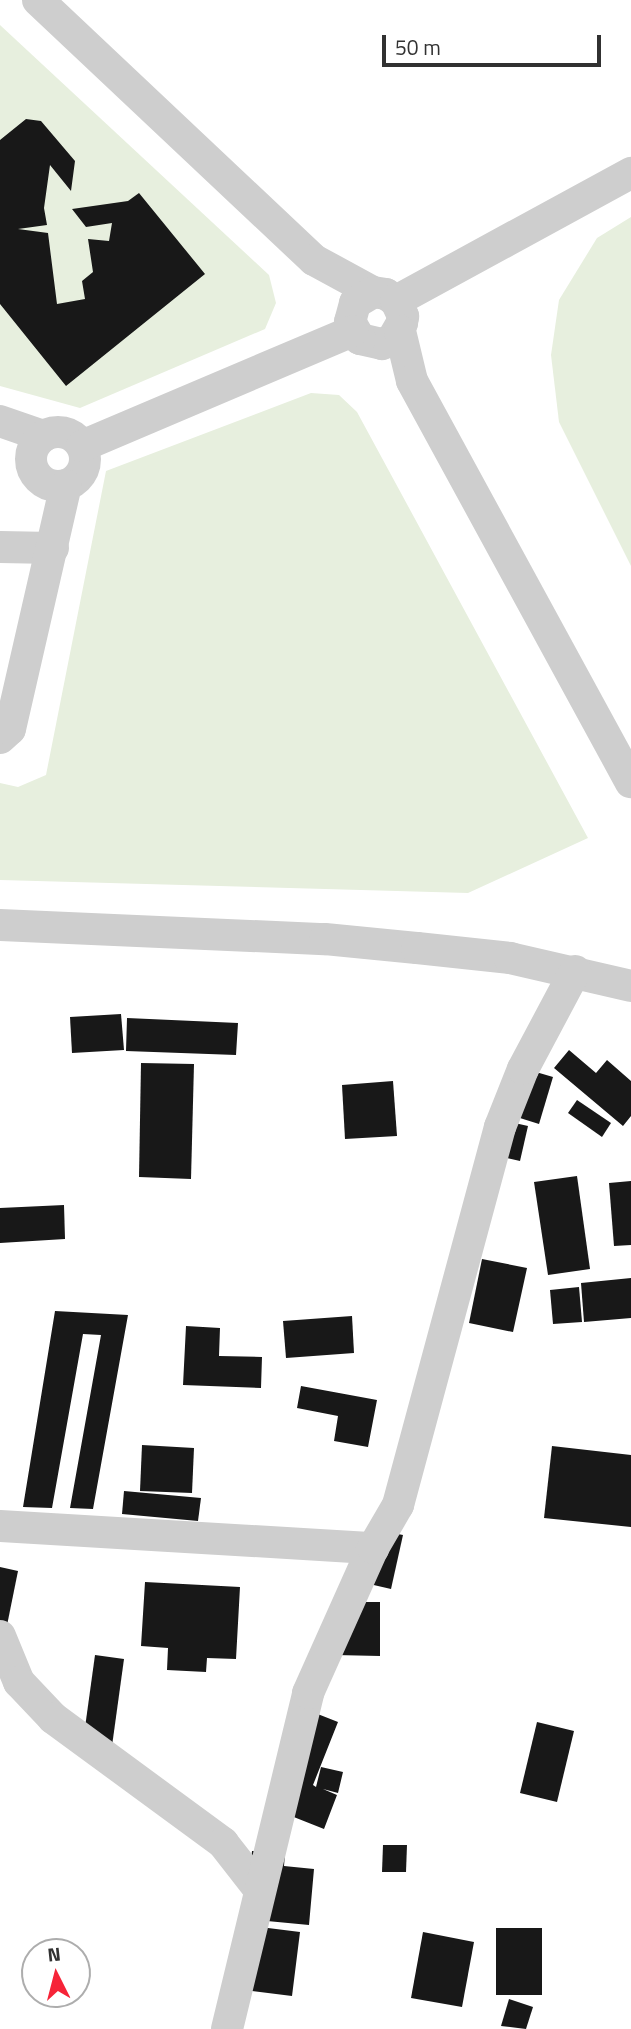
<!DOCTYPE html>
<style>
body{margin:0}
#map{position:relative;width:631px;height:2029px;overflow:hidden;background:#fff;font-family:"Titillium Web",sans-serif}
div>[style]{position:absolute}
.green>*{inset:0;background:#e7efde}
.building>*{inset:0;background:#181818}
.minor>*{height:32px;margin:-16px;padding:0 16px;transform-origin:16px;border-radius:16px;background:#cecece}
.minor>.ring{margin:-16px;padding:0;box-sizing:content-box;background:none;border:32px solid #cecece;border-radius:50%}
span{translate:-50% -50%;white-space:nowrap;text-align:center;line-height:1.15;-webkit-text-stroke:7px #fff;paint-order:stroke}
.north{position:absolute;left:21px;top:1938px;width:70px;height:70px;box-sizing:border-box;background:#fff;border:2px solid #adadad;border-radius:50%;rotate:354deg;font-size:19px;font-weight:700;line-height:28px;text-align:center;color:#313131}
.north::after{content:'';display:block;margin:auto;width:24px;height:32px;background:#f62438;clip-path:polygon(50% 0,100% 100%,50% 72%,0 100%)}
.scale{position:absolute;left:382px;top:35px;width:219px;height:32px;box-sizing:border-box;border:4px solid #313131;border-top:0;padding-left:9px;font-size:21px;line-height:24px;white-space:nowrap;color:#313131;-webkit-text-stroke:5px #fff;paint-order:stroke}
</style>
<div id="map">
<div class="green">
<i style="clip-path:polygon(0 25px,269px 275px,276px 303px,265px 329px,80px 408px,0 386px)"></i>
<i style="clip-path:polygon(631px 217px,631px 566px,559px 422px,551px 355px,559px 300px,597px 238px)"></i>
<i style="clip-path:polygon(311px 393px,339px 395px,357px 412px,588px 838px,468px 893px,0 880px,0 783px,18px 787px,46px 775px,106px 471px)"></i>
</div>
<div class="building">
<i style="clip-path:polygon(26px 119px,41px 121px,75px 161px,71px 191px,50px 165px,44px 208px,47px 225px,18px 229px,48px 233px,57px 304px,85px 299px,82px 281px,93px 272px,88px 239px,109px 241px,112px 223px,86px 227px,72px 209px,128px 201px,139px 193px,205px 274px,66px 386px,0 304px,0 140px)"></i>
<i style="clip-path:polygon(121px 1014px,124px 1050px,72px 1053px,70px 1017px)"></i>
<i style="clip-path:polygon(127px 1018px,238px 1023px,236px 1055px,126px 1051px)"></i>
<i style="clip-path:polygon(569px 1050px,596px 1073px,607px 1060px,631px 1081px,631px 1116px,623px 1126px,554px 1068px)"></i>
<i style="clip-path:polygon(141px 1063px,194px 1064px,191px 1179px,139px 1177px)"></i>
<i style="clip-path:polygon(519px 1067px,553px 1077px,539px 1124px,504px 1113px)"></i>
<i style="clip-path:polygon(393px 1081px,397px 1136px,345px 1139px,342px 1085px)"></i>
<i style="clip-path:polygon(577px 1100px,611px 1123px,602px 1137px,568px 1113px)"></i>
<i style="clip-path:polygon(502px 1120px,528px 1126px,520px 1161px,494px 1155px)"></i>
<i style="clip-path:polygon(577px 1176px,590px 1269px,548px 1275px,534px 1182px)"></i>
<i style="clip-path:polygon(631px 1181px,631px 1245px,614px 1246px,609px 1183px)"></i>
<i style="clip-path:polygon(64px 1205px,65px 1239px,0 1243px,0 1208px)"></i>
<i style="clip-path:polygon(482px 1259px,527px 1268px,513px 1332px,469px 1323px)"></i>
<i style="clip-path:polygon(631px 1278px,631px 1318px,584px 1322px,581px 1283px)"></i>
<i style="clip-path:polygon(579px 1287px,582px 1322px,553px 1324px,550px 1290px)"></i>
<i style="clip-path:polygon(55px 1311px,128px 1315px,93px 1509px,70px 1508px,101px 1335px,83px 1334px,52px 1508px,23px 1507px)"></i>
<i style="clip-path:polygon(352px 1316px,354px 1353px,286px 1358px,283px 1321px)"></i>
<i style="clip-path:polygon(186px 1326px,220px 1328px,219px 1356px,262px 1357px,261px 1388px,183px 1385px)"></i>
<i style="clip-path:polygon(301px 1386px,377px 1400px,368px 1447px,334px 1441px,338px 1416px,297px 1408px)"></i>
<i style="clip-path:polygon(142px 1445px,194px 1448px,192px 1493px,140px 1491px)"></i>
<i style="clip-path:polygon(552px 1446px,631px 1455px,631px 1527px,544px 1518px)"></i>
<i style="clip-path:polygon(124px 1491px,201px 1498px,198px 1521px,122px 1514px)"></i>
<i style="clip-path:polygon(377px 1530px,403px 1535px,391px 1589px,365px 1583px)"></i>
<i style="clip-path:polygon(0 1567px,18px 1571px,1px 1655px,0 1655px)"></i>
<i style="clip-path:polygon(145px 1582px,240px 1587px,236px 1659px,207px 1658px,206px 1672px,167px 1670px,168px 1648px,141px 1646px)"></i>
<i style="clip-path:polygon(335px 1602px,380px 1602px,380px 1656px,335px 1655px)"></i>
<i style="clip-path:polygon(95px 1655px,124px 1659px,112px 1746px,83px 1742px)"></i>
<i style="clip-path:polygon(305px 1709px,338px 1722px,313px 1785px,316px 1787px,321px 1767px,343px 1772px,338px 1793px,323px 1789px,337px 1795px,324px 1829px,266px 1806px)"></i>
<i style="clip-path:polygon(537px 1722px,574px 1731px,557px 1802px,520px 1793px)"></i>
<i style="clip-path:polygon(383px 1845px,407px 1845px,406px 1872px,382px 1872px)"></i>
<i style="clip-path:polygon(252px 1851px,285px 1854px,284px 1866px,314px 1869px,309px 1925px,245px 1919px)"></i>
<i style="clip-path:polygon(244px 1925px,300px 1932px,292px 1996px,236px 1989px)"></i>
<i style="clip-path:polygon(496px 1928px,542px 1928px,542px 1995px,496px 1995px)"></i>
<i style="clip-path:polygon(423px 1932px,474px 1942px,462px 2007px,411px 1998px)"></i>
<i style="clip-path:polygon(509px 1999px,533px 2007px,526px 2029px,501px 2026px)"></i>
</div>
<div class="minor">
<i style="left:38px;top:0;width:379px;rotate:43.3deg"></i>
<i style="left:314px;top:260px;width:67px;rotate:28.5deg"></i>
<i style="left:373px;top:292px;width:13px;rotate:9deg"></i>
<i style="left:386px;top:294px;width:12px;rotate:35deg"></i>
<i style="left:396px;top:301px;width:17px;rotate:65deg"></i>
<i style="left:403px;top:316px;width:7px;rotate:98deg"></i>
<i style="left:402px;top:323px;width:20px;rotate:120deg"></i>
<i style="left:392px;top:340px;width:11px;rotate:158deg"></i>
<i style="left:382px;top:344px;width:23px;rotate:-167deg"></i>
<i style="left:360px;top:339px;width:20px;rotate:-120deg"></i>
<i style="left:350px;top:322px;width:20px;rotate:-75deg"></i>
<i style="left:355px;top:303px;width:21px;rotate:-31deg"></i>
<i style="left:396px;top:301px;width:268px;rotate:-28.6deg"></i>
<i style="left:400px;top:331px;width:51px;rotate:76.5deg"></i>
<i style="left:412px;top:381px;width:457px;rotate:61.4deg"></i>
<i style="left:0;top:421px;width:46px;rotate:19.2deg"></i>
<i class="ring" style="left:31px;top:432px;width:22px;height:22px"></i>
<i style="left:82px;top:446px;width:294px;rotate:-23deg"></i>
<i style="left:0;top:547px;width:53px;rotate:1.1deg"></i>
<i style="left:0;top:738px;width:13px;rotate:-42deg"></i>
<i style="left:10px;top:729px;width:250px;rotate:-77.1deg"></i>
<i style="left:0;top:925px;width:325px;rotate:2.5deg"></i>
<i style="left:325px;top:939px;width:92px;rotate:5.6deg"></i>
<i style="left:417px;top:948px;width:94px;rotate:6.1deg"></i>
<i style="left:510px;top:958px;width:124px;rotate:13deg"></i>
<i style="left:0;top:1526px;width:374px;rotate:3.4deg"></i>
<i style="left:0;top:1636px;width:50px;rotate:67.6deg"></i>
<i style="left:19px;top:1682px;width:50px;rotate:46.6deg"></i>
<i style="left:53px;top:1718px;width:211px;rotate:36.3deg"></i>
<i style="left:223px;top:1843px;width:58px;rotate:52deg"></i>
<i style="left:227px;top:2029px;width:346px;rotate:-76.4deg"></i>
<i style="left:308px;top:1693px;width:159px;rotate:-65.9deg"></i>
<i style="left:373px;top:1548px;width:50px;rotate:-59.8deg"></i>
<i style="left:398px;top:1505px;width:392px;rotate:-74.9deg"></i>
<i style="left:500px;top:1127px;width:62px;rotate:-68.4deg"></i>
<i style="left:523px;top:1069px;width:111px;rotate:-62deg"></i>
</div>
<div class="north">N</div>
<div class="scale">50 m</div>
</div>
